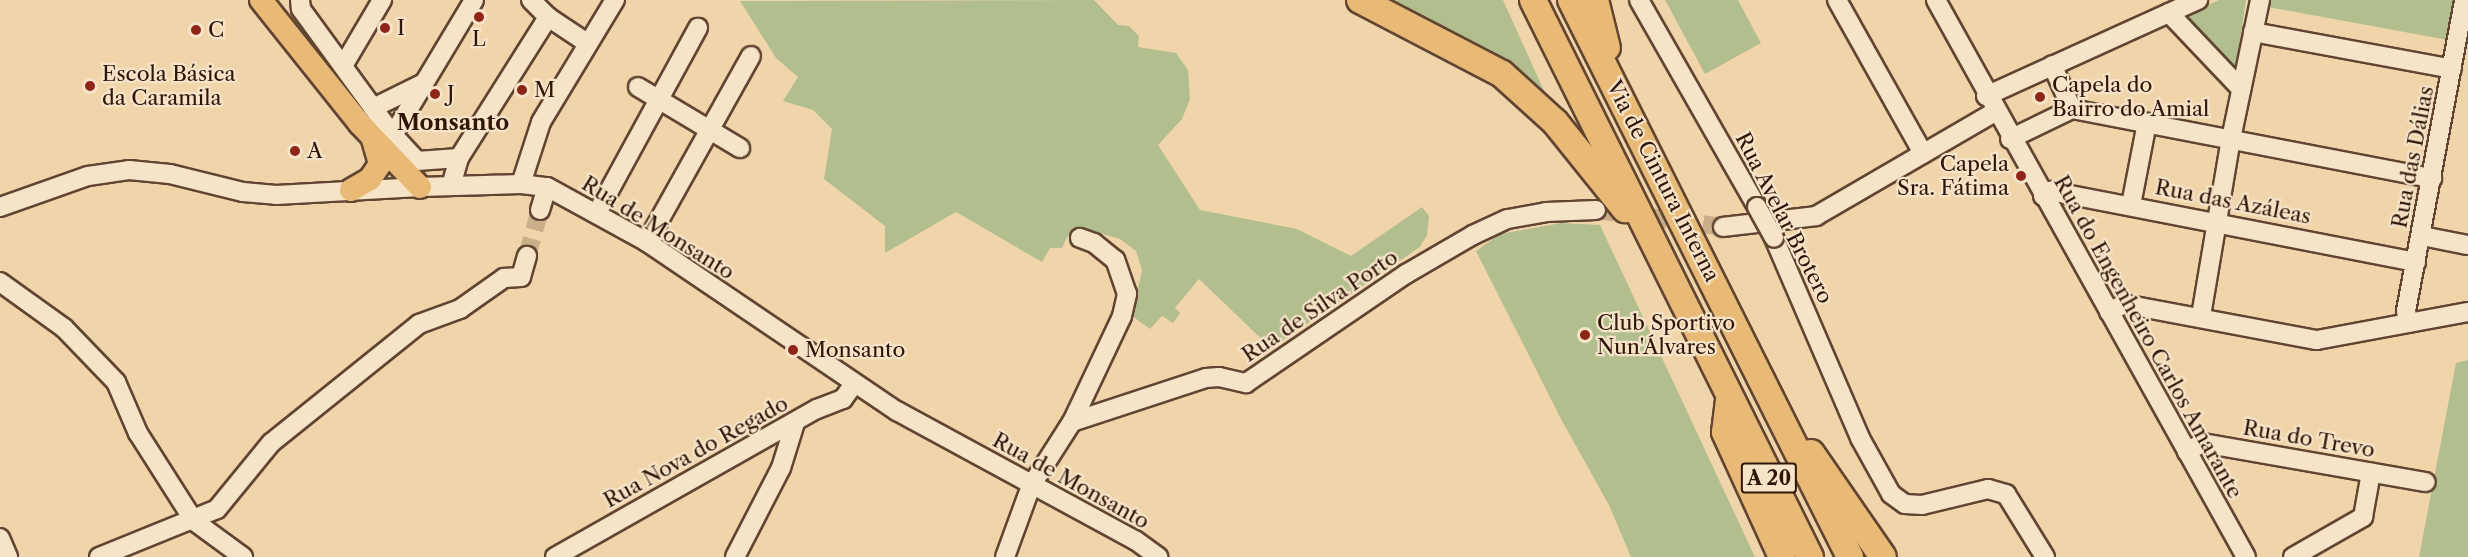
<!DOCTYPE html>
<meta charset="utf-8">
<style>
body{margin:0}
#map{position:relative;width:2468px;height:557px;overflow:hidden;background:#f0d5ab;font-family:"Libre Caslon Text",serif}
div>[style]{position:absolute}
.green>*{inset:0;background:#b3be8e}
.minor-tunnel>*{height:18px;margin-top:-9px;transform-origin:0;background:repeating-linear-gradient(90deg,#caaf8b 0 18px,transparent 0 27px)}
.roads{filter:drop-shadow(2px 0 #614532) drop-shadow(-2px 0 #614532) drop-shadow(0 2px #614532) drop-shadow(0 -2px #614532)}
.minor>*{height:18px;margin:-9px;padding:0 9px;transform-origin:9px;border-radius:9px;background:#f5e4c8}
.major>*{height:22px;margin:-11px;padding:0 11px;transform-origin:11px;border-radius:11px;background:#e8ba76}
.highway>*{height:26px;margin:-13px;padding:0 13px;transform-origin:13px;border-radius:13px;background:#e8ba76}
.bridges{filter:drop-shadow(2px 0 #614532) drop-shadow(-2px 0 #614532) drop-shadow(0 2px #614532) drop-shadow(0 -2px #614532)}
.minor-bridge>*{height:18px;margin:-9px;padding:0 9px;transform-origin:9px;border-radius:9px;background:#f5e4c8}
.dots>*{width:16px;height:16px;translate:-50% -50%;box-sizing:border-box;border:3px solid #f5e4c8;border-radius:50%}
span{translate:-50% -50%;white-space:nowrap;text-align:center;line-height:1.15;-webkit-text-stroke:4.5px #f5e4c8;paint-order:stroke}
.shield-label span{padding:2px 4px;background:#f5e4c8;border:2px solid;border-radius:4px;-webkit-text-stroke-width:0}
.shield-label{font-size:20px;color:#31150a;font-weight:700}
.poi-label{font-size:21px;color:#31150a}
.left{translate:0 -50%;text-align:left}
.right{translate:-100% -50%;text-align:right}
.street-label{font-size:21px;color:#31150a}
.neighbourhood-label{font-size:22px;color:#31150a;font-weight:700}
</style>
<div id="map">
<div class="green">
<i style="clip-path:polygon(1094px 0,1118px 25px,1129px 26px,1139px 36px,1138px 47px,1176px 53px,1188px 70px,1190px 99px,1182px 119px,1158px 145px,1200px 210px,1297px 229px,1351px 256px,1422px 207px,1429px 216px,1427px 235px,1420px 247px,1271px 348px,1199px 279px,1175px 308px,1180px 313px,1173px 323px,1162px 316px,1150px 329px,1132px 316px,1142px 270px,1136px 251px,1120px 239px,1089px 230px,1067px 237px,1062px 248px,1050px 248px,1042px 262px,956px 212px,885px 253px,885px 226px,824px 179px,832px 129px,813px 110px,783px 101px,798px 77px,776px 58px,740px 1px)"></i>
<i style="clip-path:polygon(1381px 0,1503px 0,1545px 93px,1468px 46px)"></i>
<i style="clip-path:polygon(1665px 0,1738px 0,1761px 43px,1705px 74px)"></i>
<i style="clip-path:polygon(2219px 0,2246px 0,2235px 73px,2183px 16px)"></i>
<i style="clip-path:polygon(2270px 0,2454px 0,2448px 40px,2268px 7px)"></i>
<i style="clip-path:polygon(1561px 223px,1600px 225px,1755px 557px,1631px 557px,1609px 505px,1561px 419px,1476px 251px,1500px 234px)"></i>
<i style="clip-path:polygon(2468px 360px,2468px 557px,2419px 557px,2456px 363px)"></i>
</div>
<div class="minor-tunnel">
<i style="left:1596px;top:210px;width:128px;rotate:7.6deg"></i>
<i style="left:527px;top:256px;width:48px;rotate:-74.2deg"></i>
</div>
<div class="roads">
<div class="minor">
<i style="left:300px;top:0;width:9px;rotate:84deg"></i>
<i style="left:301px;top:9px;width:156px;rotate:53.9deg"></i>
<i style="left:393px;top:135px;width:35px;rotate:47deg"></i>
<i style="left:417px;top:161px;width:42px;rotate:-4.1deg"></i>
<i style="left:531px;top:0;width:24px;rotate:45deg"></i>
<i style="left:1639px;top:0;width:238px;rotate:60.3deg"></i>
<i style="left:1837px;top:0;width:176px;rotate:60.7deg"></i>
<i style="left:1936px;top:0;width:637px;rotate:60.9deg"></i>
<i style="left:2169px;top:13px;width:105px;rotate:46.5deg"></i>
<i style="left:2253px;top:32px;width:202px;rotate:10.5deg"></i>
<i style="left:343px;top:66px;width:77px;rotate:-59.4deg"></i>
<i style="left:638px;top:87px;width:119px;rotate:30.9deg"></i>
<i style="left:1986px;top:96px;width:233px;rotate:-24.4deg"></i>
<i style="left:373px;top:108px;width:57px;rotate:-26.1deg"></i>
<i style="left:2072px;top:109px;width:367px;rotate:10.9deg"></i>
<i style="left:393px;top:135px;width:157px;rotate:-59deg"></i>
<i style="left:2010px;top:139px;width:69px;rotate:-25.8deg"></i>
<i style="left:2072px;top:109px;width:48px;rotate:-114.4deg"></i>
<i style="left:521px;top:184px;width:65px;rotate:-72.1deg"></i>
<i style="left:541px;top:122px;width:143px;rotate:-58.8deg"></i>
<i style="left:451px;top:186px;width:29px;rotate:-74deg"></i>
<i style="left:459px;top:158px;width:167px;rotate:-57.7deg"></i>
<i style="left:548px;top:17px;width:47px;rotate:33.7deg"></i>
<i style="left:2043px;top:196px;width:9px;rotate:-36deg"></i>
<i style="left:2050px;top:191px;width:373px;rotate:11deg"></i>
<i style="left:2131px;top:205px;width:84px;rotate:-79deg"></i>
<i style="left:0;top:207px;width:93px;rotate:-19.4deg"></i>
<i style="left:88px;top:176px;width:41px;rotate:-8.3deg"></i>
<i style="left:129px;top:170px;width:41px;rotate:5.6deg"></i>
<i style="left:170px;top:174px;width:75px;rotate:13.9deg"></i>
<i style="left:243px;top:192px;width:33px;rotate:5deg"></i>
<i style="left:276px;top:195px;width:144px;rotate:-3.2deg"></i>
<i style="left:420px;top:187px;width:101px;rotate:-1.7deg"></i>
<i style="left:521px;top:184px;width:26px;rotate:7deg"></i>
<i style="left:547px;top:187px;width:114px;rotate:28.8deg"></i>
<i style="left:647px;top:242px;width:302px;rotate:34.1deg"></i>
<i style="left:897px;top:411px;width:271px;rotate:28.5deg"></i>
<i style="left:1135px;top:540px;width:29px;rotate:36deg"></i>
<i style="left:540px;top:210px;width:24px;rotate:-73deg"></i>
<i style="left:597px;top:213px;width:211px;rotate:-61.4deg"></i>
<i style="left:1723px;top:227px;width:94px;rotate:-6.7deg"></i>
<i style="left:1816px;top:216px;width:207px;rotate:-30.2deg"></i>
<i style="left:2422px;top:236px;width:47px;rotate:11.1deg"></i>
<i style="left:1774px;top:238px;width:218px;rotate:66.7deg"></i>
<i style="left:1860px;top:438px;width:64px;rotate:61deg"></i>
<i style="left:1891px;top:494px;width:17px;rotate:36deg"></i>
<i style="left:1905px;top:504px;width:17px;rotate:3deg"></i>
<i style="left:1922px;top:505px;width:68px;rotate:-13.6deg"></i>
<i style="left:1988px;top:489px;width:19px;rotate:16deg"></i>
<i style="left:2006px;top:494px;width:74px;rotate:58.2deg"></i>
<i style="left:647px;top:242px;width:213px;rotate:-60.8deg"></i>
<i style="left:0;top:282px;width:79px;rotate:35.7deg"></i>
<i style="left:64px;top:328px;width:75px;rotate:46.1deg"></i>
<i style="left:116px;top:382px;width:56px;rotate:66.7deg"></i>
<i style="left:138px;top:433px;width:104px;rotate:57.5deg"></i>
<i style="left:194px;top:521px;width:61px;rotate:36.3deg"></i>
<i style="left:2109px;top:312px;width:17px;rotate:-28deg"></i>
<i style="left:2124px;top:304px;width:196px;rotate:10.6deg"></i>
<i style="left:2317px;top:340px;width:154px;rotate:-10.5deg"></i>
<i style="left:2201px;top:316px;width:180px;rotate:-80.4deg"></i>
<i style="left:2231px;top:139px;width:142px;rotate:-78.2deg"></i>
<i style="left:2408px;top:323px;width:12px;rotate:-99deg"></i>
<i style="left:2406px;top:311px;width:316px;rotate:-79.4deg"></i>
<i style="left:1072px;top:422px;width:141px;rotate:-18.2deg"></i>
<i style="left:1206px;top:378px;width:13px;rotate:-4deg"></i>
<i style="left:1219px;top:377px;width:28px;rotate:13deg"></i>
<i style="left:1246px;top:383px;width:194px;rotate:-34.3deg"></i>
<i style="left:1406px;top:274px;width:78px;rotate:-30.2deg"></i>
<i style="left:1473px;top:235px;width:38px;rotate:-25deg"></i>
<i style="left:1508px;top:219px;width:39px;rotate:-10deg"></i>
<i style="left:1546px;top:212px;width:50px;rotate:-2.3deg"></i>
<i style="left:2187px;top:452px;width:17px;rotate:-31deg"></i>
<i style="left:2202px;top:443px;width:227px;rotate:9.9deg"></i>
<i style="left:0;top:538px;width:21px;rotate:67deg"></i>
<i style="left:99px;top:557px;width:127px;rotate:-22.1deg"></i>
<i style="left:217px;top:509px;width:85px;rotate:-50.7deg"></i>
<i style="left:271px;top:443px;width:190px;rotate:-38.8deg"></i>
<i style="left:419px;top:324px;width:44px;rotate:-20.1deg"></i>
<i style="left:460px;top:309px;width:54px;rotate:-35.2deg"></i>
<i style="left:504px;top:278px;width:17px;rotate:-3deg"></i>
<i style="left:521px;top:277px;width:22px;rotate:-74deg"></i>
<i style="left:555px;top:557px;width:301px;rotate:-29.5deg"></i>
<i style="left:817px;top:409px;width:28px;rotate:-21deg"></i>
<i style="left:843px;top:399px;width:19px;rotate:-54deg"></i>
<i style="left:735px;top:557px;width:100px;rotate:-62.7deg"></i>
<i style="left:781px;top:468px;width:47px;rotate:-72.7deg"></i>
<i style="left:1005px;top:557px;width:76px;rotate:-69.9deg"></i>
<i style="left:1031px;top:486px;width:76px;rotate:-57.4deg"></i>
<i style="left:1072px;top:422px;width:117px;rotate:-64.7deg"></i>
<i style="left:1122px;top:316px;width:23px;rotate:-77deg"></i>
<i style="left:1127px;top:294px;width:36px;rotate:-109deg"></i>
<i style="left:1115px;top:260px;width:27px;rotate:-141deg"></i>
<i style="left:1094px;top:243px;width:15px;rotate:-160deg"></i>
<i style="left:2293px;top:557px;width:81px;rotate:-29.7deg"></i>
<i style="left:2363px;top:517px;width:45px;rotate:-79.7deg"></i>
</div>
<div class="major">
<i style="left:261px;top:0;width:159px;rotate:51.4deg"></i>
<i style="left:360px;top:124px;width:87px;rotate:46.4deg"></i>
<i style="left:351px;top:190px;width:22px;rotate:-30deg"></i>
<i style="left:370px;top:179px;width:18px;rotate:-56deg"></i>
<i style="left:380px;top:164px;width:26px;rotate:-106deg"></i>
</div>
<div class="highway">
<i style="left:1360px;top:0;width:160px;rotate:27.5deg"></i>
<i style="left:1502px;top:74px;width:72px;rotate:42.2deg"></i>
<i style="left:1555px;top:122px;width:112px;rotate:51.2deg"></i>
<i style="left:1533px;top:0;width:622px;rotate:63.56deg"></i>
<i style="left:1571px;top:0;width:623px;rotate:63.39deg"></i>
<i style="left:1595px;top:0;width:49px;rotate:76deg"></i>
<i style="left:1729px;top:400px;width:32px;rotate:97deg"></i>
<i style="left:1725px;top:432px;width:137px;rotate:65.5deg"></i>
<i style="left:1811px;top:453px;width:126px;rotate:55.3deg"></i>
</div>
</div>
<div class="bridges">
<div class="minor-bridge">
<i style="left:1757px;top:207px;width:35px;rotate:61deg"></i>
</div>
</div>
<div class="dots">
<i style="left:479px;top:17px;background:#8f2418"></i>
<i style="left:385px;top:28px;background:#8f2418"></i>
<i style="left:196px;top:30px;background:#8f2418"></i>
<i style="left:90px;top:86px;background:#8f2418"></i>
<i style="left:522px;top:90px;background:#8f2418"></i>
<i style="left:435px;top:94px;background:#8f2418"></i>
<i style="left:2040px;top:97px;background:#8f2418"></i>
<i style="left:295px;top:151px;background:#8f2418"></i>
<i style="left:2021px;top:176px;background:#8f2418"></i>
<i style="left:1585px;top:335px;background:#8f2418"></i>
<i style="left:793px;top:350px;background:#8f2418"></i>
</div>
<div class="shield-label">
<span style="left:1769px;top:478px">A 20</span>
</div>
<div class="poi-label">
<span class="left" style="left:397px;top:28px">I</span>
<span class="left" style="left:208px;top:30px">C</span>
<span style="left:479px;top:39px">L</span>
<span class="left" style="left:102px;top:86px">Escola Básica<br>da Caramila</span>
<span class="left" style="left:2052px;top:97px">Capela do<br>Bairro do Amial</span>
<span class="left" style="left:534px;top:90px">M</span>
<span class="left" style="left:447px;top:94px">J</span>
<span class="left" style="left:307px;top:151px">A</span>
<span class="right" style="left:2009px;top:176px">Capela<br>Sra. Fátima</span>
<span class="left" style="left:1597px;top:335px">Club Sportivo<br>Nun'Álvares</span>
<span class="left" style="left:805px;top:350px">Monsanto</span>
</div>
<div class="street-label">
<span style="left:2413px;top:157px;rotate:-79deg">Rua das Dálias</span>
<span style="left:1663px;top:181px;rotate:63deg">Via de Cintura Interna</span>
<span style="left:2233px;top:202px;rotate:11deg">Rua das Azáleas</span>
<span style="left:1784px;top:218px;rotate:63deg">Rua Avelar Brotero</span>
<span style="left:658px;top:228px;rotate:32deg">Rua de Monsanto</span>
<span style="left:1320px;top:306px;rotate:-34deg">Rua de Silva Porto</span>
<span style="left:2148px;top:337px;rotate:61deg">Rua do Engenheiro Carlos Amarante</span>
<span style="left:2309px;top:439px;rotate:10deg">Rua do Trevo</span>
<span style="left:696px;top:452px;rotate:-29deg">Rua Nova do Regado</span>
<span style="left:1071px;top:481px;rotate:29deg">Rua de Monsanto</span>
</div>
<div class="neighbourhood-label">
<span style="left:453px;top:123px">Monsanto</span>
</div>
</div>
